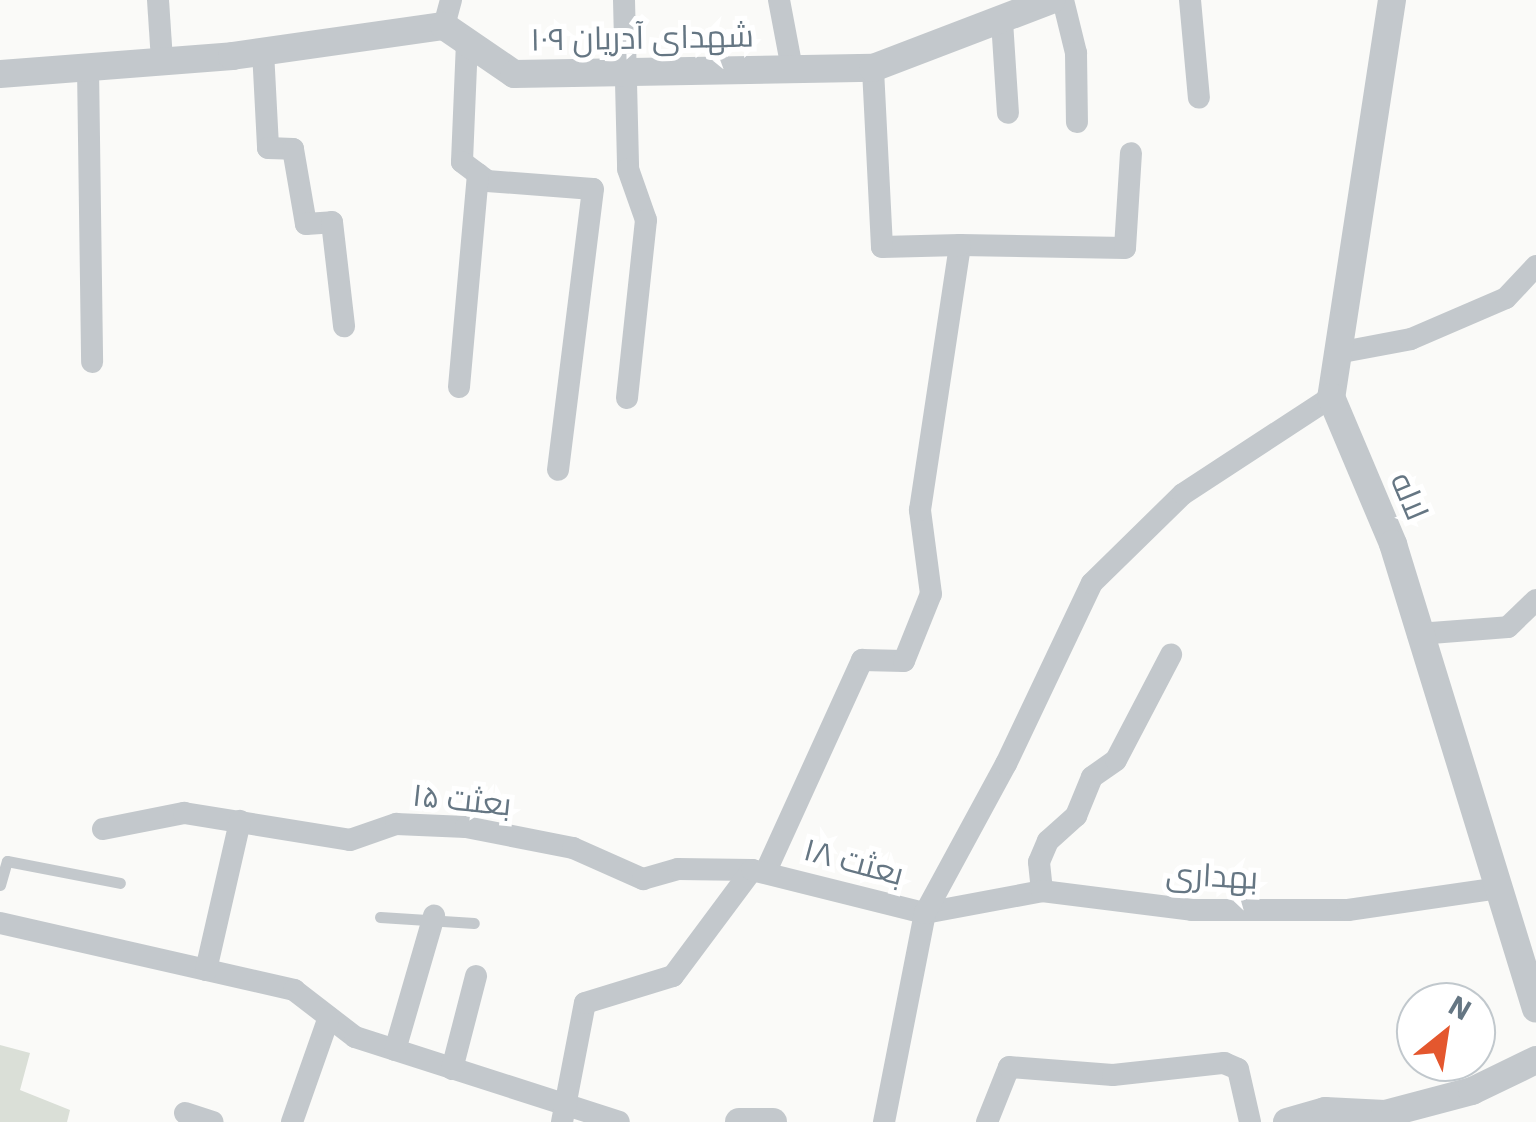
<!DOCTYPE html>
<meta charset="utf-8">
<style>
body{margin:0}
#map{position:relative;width:1536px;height:1122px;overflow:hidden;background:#fafaf8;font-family:"IBM Plex Sans",Cairo,sans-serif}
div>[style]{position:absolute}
.green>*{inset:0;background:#dadfd7}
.service>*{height:11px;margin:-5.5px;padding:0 5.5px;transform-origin:5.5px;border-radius:5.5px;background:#c3c8cc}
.minor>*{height:22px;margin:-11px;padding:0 11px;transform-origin:11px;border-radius:11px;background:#c3c8cc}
.tertiary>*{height:28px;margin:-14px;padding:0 14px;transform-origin:14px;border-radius:14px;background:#c3c8cc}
span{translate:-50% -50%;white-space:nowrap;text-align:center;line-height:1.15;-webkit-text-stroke:10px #fff;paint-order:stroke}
.street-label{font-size:32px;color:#657683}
.north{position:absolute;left:1396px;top:982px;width:100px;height:100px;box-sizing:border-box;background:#fff;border:2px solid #c1c8cd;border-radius:50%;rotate:30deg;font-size:28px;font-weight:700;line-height:40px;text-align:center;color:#657683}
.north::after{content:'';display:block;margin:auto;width:35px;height:45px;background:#e4572e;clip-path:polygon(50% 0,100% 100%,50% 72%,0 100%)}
</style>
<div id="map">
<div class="green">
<i style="clip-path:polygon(0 1045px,30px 1053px,20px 1090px,70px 1110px,67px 1122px,0 1122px)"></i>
</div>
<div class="service">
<i style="left:0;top:885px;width:25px;rotate:-74deg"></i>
<i style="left:7px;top:861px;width:115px;rotate:11deg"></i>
<i style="left:380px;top:917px;width:94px;rotate:3.7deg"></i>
</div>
<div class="minor">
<i style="left:158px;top:0;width:61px;rotate:86.2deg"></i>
<i style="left:624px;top:0;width:169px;rotate:88.6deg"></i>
<i style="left:628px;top:169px;width:54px;rotate:70.6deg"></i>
<i style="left:646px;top:220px;width:179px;rotate:96.1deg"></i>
<i style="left:779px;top:0;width:70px;rotate:79.3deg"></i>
<i style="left:1063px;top:0;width:55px;rotate:76.2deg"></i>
<i style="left:1076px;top:53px;width:69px;rotate:89.2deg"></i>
<i style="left:1190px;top:0;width:98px;rotate:84.8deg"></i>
<i style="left:1002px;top:21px;width:92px;rotate:86.3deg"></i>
<i style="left:444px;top:26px;width:27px;rotate:-75deg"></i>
<i style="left:467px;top:42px;width:120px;rotate:92.4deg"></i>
<i style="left:462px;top:162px;width:31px;rotate:37deg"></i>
<i style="left:487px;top:181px;width:106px;rotate:4.3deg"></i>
<i style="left:593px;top:189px;width:283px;rotate:97.1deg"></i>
<i style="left:263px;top:51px;width:97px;rotate:87deg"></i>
<i style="left:268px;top:148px;width:25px;rotate:2deg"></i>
<i style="left:293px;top:149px;width:76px;rotate:80.2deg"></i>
<i style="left:306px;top:224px;width:26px;rotate:-4deg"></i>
<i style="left:332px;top:222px;width:105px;rotate:83.4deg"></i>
<i style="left:88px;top:67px;width:295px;rotate:89.2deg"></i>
<i style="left:960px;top:245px;width:165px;rotate:1deg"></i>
<i style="left:1125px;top:248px;width:95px;rotate:-86.4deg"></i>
<i style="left:1337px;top:353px;width:75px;rotate:-10.7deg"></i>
<i style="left:1411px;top:339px;width:103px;rotate:-23.3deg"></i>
<i style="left:1506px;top:298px;width:44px;rotate:-46.8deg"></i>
<i style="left:459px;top:387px;width:214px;rotate:-84.9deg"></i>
<i style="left:1418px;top:634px;width:90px;rotate:-4.4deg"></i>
<i style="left:1508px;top:627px;width:39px;rotate:-44deg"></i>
<i style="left:103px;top:829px;width:83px;rotate:-11.2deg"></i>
<i style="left:184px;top:813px;width:168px;rotate:9.2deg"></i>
<i style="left:350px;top:840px;width:49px;rotate:-19.2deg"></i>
<i style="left:396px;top:824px;width:70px;rotate:2.5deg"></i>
<i style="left:466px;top:827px;width:109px;rotate:11.1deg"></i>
<i style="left:573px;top:848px;width:77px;rotate:23.9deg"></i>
<i style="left:643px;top:879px;width:36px;rotate:-16deg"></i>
<i style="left:678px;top:869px;width:74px;rotate:0.8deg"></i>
<i style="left:766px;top:871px;width:232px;rotate:-65.5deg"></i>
<i style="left:862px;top:660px;width:42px;rotate:1.4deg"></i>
<i style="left:904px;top:661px;width:72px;rotate:-68.1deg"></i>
<i style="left:931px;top:594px;width:85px;rotate:-97.5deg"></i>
<i style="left:920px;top:510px;width:268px;rotate:-81.4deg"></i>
<i style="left:960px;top:245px;width:78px;rotate:178.5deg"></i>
<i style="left:882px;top:247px;width:179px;rotate:-92.9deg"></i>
<i style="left:1042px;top:891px;width:29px;rotate:-96deg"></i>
<i style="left:1039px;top:862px;width:23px;rotate:-67deg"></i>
<i style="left:1048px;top:841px;width:38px;rotate:-42deg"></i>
<i style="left:1076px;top:816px;width:42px;rotate:-67.7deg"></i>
<i style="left:1092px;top:777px;width:29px;rotate:-35deg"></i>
<i style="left:1116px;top:760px;width:119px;rotate:-62.4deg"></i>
<i style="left:0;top:923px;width:302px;rotate:12.8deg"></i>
<i style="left:294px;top:990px;width:77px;rotate:37.6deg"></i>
<i style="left:355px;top:1037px;width:277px;rotate:17.8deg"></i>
<i style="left:206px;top:970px;width:153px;rotate:-77.1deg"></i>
<i style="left:395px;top:1050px;width:140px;rotate:-73.8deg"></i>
<i style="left:452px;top:1069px;width:96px;rotate:-75.5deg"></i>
<i style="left:185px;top:1113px;width:29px;rotate:18deg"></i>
<i style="left:292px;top:1122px;width:111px;rotate:-70.6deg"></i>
<i style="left:562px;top:1122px;width:121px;rotate:-79.1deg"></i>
<i style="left:585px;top:1003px;width:92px;rotate:-17.1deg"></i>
<i style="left:673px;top:976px;width:132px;rotate:-53.3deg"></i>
<i style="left:752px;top:870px;width:178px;rotate:14deg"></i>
<i style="left:925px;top:913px;width:119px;rotate:-10.6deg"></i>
<i style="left:1042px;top:891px;width:151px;rotate:7.2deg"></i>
<i style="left:1192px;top:910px;width:156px"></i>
<i style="left:1348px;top:910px;width:152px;rotate:-8.3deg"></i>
<i style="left:884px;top:1122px;width:213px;rotate:-78.9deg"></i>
<i style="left:925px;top:913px;width:170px;rotate:-61.5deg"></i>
<i style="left:1006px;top:764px;width:200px;rotate:-64.6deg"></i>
<i style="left:1092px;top:583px;width:127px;rotate:-44.4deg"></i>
<i style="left:1183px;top:494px;width:177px;rotate:-33.2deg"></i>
<i style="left:987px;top:1122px;width:59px;rotate:-68.2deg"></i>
<i style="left:1009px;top:1067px;width:104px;rotate:4.4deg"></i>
<i style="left:1113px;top:1075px;width:112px;rotate:-6.2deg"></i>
<i style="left:1224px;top:1063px;width:15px;rotate:23deg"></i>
<i style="left:1238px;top:1069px;width:54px;rotate:77.2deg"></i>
</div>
<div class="tertiary">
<i style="left:1392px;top:0;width:402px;rotate:98.7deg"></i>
<i style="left:1331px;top:397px;width:160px;rotate:67.1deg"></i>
<i style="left:1393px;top:544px;width:486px;rotate:72.9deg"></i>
<i style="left:0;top:74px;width:233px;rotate:-4.4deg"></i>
<i style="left:232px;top:56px;width:214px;rotate:-8.1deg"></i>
<i style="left:444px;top:26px;width:85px;rotate:34.4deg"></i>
<i style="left:514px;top:74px;width:359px;rotate:-1deg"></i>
<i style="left:873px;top:68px;width:191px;rotate:-20.9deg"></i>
<i style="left:739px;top:1122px;width:34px"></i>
<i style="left:1287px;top:1122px;width:40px;rotate:-16deg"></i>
<i style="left:1325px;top:1111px;width:60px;rotate:2.9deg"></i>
<i style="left:1385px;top:1114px;width:90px;rotate:-14.8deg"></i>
<i style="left:1472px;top:1091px;width:71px;rotate:-25.8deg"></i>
</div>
<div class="street-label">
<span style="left:642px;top:37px;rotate:-1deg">شهدای آدریان ۱۰۹</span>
<span style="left:1410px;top:496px;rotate:67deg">لاله</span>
<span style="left:462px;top:799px;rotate:6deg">بعثت ۱۵</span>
<span style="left:854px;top:861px;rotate:15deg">بعثت ۱۸</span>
<span style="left:1212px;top:875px;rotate:3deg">بهداری</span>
</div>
<div class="north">N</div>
</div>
